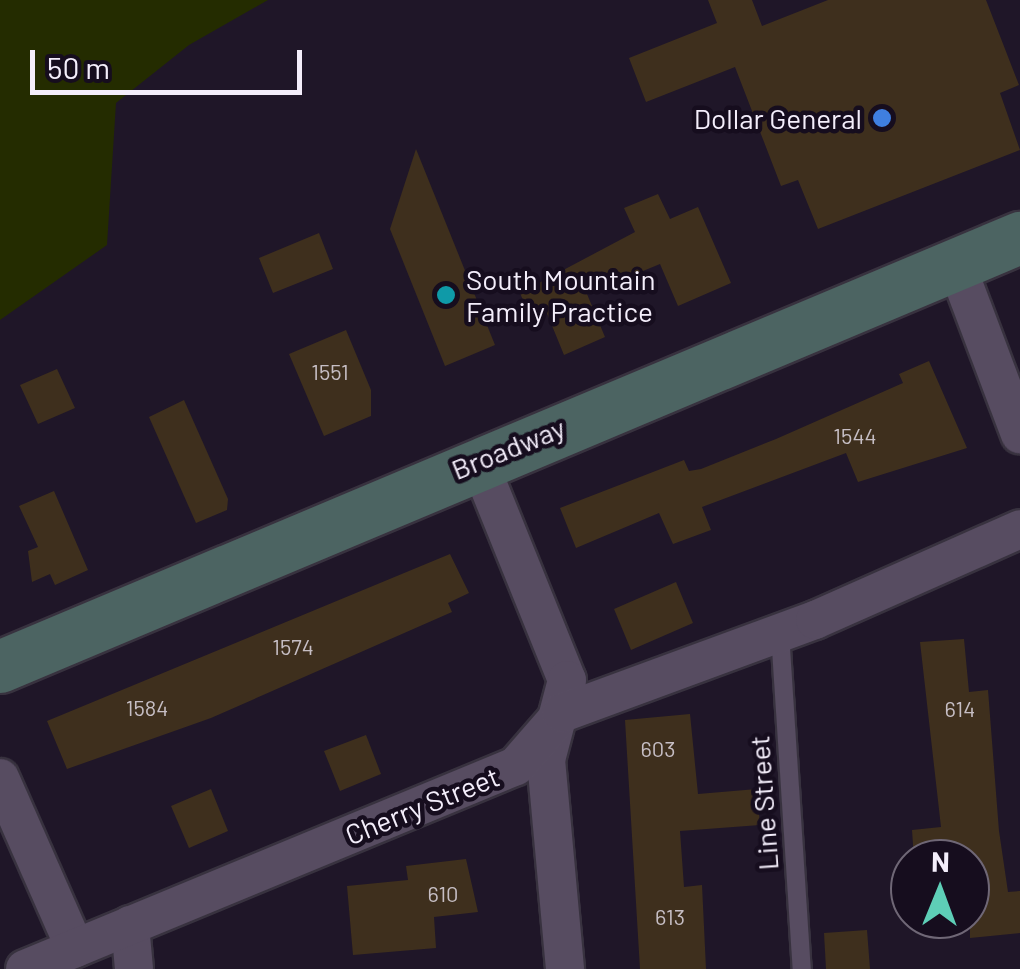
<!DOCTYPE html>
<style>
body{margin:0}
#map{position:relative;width:1020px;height:969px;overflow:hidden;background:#1f1628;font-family:Barlow,sans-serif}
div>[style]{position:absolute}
.green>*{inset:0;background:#242c00}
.building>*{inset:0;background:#3e2f1d}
.roads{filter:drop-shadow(2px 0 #38323f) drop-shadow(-2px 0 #38323f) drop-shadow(0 2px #38323f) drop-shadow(0 -2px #38323f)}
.service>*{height:18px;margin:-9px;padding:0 9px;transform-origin:9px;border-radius:9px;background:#574c61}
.minor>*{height:38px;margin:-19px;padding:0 19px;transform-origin:19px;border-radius:19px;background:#574c61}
.secondary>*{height:52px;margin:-26px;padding:0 26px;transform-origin:26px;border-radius:26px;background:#4c6462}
.dots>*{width:28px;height:28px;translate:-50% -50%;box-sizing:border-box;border:5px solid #160d1e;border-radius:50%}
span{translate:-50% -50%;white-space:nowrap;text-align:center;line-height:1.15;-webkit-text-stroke:9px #160d1e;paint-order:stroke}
.number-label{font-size:22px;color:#c6bec4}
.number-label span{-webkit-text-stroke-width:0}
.poi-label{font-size:28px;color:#f4eefb}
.right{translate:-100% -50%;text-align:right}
.left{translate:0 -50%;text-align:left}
.street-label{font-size:28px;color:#f4eefb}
.north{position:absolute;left:890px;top:839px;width:100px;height:100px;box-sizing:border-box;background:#160d1e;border:2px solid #6f6776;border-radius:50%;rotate:1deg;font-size:28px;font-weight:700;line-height:40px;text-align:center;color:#f4eefb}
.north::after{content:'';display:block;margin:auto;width:35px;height:45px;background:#5eceb7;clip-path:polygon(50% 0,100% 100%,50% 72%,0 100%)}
.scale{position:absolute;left:30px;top:50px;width:272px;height:45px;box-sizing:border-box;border:5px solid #f4eefb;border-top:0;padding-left:12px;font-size:30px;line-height:35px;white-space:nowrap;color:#f4eefb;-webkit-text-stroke:8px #160d1e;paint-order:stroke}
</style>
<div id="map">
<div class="green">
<i style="clip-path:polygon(0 0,268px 0,189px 45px,116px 103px,107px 245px,0 320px)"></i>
</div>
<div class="building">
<i style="clip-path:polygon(708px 0,752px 0,762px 26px,828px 0,986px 0,1019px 85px,1000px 93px,1020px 150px,818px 229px,798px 180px,781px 186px,735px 67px,646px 102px,629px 58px,717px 23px)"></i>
<i style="clip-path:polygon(416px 149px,495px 345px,445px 366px,390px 229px)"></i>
<i style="clip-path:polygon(658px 194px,670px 219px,698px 207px,731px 283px,678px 306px,660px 264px,587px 294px,605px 337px,564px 355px,546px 311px,530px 317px,520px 293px,635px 232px,624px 208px)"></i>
<i style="clip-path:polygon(319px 233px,333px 269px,273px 293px,259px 258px)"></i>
<i style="clip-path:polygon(346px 330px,371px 390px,371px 416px,324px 436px,289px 354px)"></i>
<i style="clip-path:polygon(929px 361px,967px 448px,858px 482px,846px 453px,702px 507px,711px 530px,673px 544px,659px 513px,576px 548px,560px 508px,684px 460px,689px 471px,701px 469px,776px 439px,903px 383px,899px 374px)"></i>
<i style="clip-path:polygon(57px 369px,75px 408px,38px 424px,20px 385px)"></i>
<i style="clip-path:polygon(184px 400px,228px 499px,227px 510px,196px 523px,149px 417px)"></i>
<i style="clip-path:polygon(54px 491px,88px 570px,55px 585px,50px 574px,32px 582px,28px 551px,38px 547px,19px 506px)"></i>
<i style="clip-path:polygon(450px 554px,469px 593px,448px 603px,452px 612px,211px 718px,67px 769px,47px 721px)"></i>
<i style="clip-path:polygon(676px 582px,693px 623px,631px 650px,614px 609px)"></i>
<i style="clip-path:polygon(964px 639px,969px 692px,988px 690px,999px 831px,1008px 892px,1020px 891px,1020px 933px,970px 938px,970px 859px,914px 859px,912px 830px,941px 827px,920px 642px)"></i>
<i style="clip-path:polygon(690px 714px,698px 794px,757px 789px,760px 825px,680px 831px,684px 887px,702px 885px,706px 969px,640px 969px,625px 720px)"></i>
<i style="clip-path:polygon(366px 735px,381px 774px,340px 791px,324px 751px)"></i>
<i style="clip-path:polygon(211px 789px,228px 831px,189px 848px,171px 806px)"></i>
<i style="clip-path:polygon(466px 859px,478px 912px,434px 917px,436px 948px,353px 955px,347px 886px,408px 880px,406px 866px)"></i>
<i style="clip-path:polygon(867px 930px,870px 969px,826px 969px,824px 933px)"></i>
</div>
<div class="roads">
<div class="service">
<i style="left:780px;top:633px;width:337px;rotate:86.3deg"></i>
</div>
<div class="minor">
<i style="left:956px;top:264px;width:182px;rotate:69.4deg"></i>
<i style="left:478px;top:460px;width:237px;rotate:68deg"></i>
<i style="left:567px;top:680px;width:83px;rotate:104.7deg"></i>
<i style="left:546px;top:760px;width:210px;rotate:84.8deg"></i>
<i style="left:0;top:778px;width:186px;rotate:66.2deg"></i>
<i style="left:130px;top:925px;width:44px;rotate:84.8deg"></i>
<i style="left:25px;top:969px;width:531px;rotate:-22.46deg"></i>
<i style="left:516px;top:766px;width:70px;rotate:-49deg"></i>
<i style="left:562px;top:713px;width:270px;rotate:-20.2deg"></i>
<i style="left:815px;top:620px;width:224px;rotate:-23.9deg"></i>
</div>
<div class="secondary">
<i style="left:0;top:667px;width:1107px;rotate:-22.81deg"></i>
</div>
</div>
<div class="dots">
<i style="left:882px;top:118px;background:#3f7fe0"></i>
<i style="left:446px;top:295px;background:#0f9aa8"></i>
</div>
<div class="number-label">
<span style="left:330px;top:372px">1551</span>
<span style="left:855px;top:436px">1544</span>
<span style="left:293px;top:647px">1574</span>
<span style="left:147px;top:708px">1584</span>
<span style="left:960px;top:709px">614</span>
<span style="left:658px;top:749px">603</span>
<span style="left:443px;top:894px">610</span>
<span style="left:670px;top:917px">613</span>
</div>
<div class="poi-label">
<span class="right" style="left:862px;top:118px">Dollar General</span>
<span class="left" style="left:466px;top:295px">South Mountain<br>Family Practice</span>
</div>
<div class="street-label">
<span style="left:508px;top:448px;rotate:-22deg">Broadway</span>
<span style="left:763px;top:803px;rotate:-94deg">Line Street</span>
<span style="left:422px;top:805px;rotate:-22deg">Cherry Street</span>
</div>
<div class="north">N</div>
<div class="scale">50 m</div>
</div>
